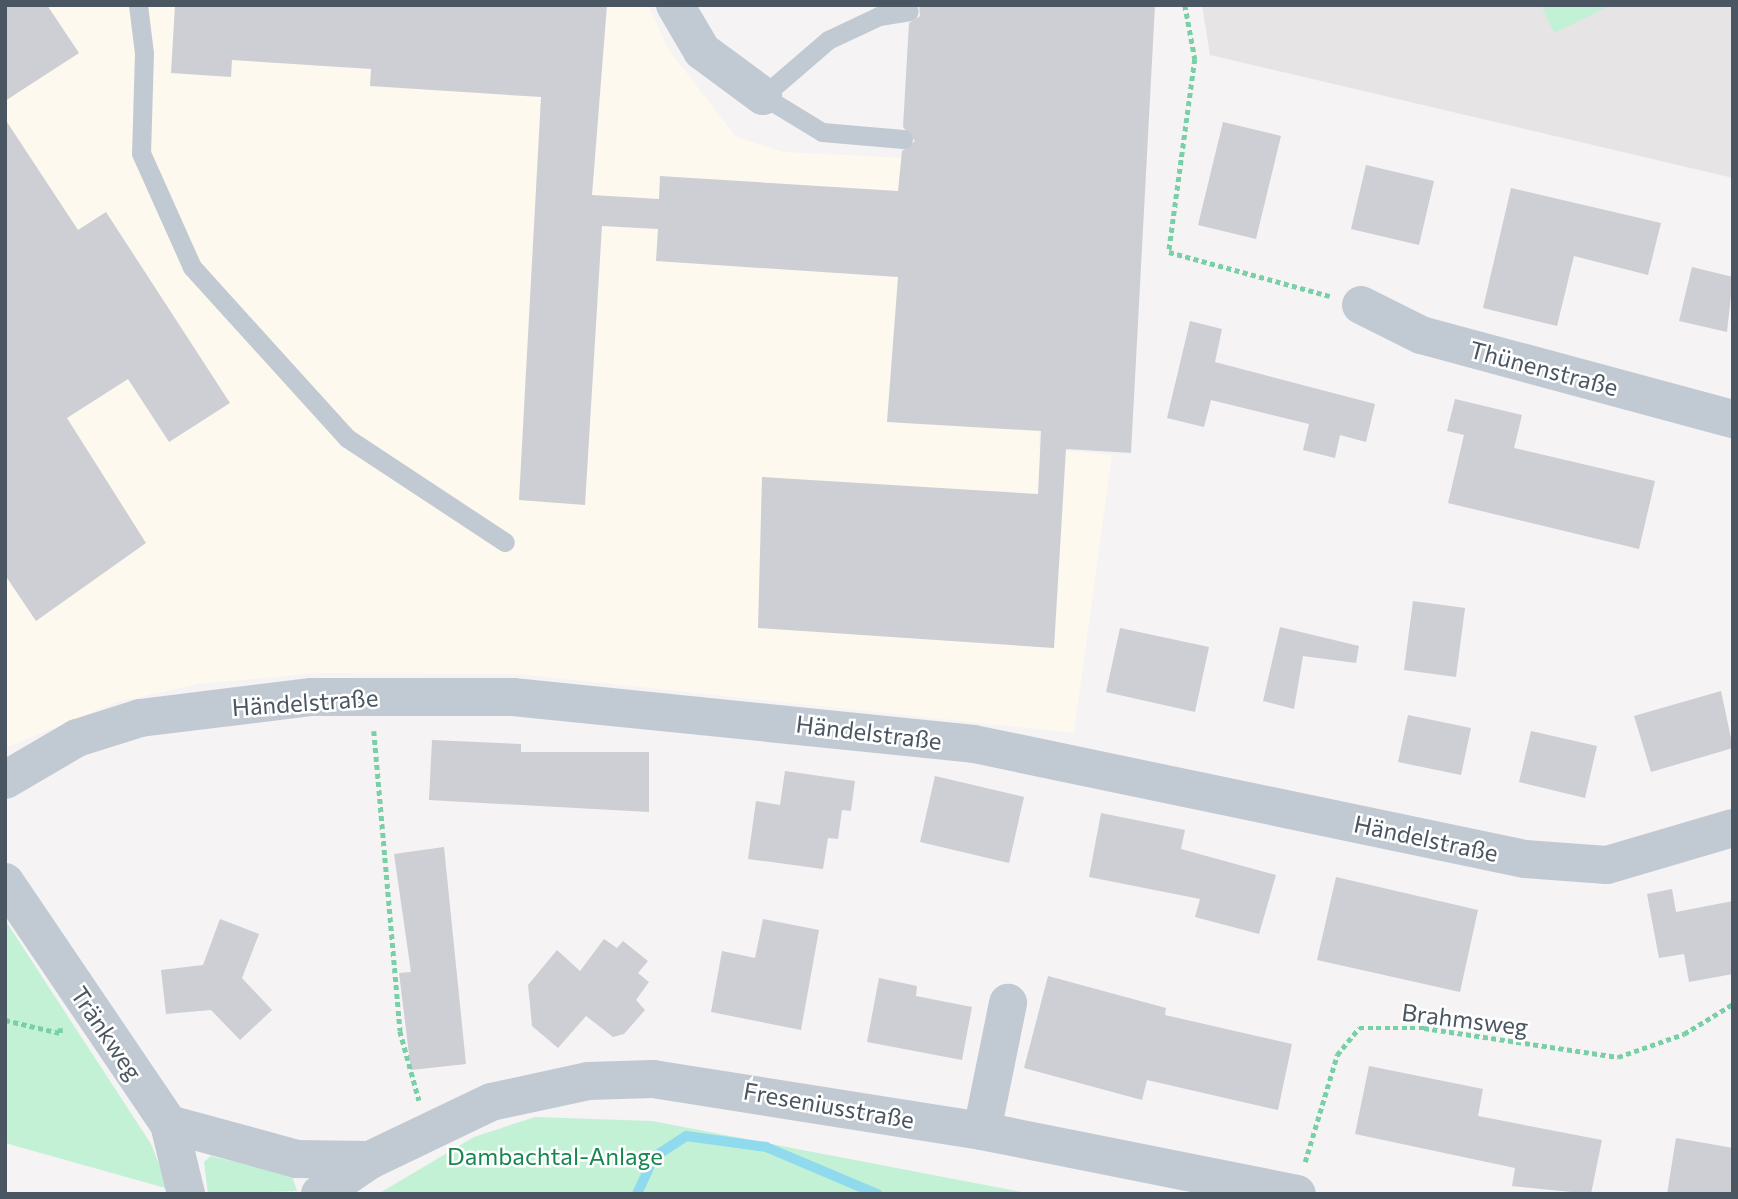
<!DOCTYPE html>
<meta charset="utf-8">
<style>
body{margin:0}
#map{position:relative;width:1738px;height:1199px;overflow:hidden;background:#f5f3f3;font-family:Commissioner,sans-serif}
div>[style]{position:absolute}
.commercial>*{inset:0;background:#fdf9ef}
.education>*{inset:0;background:#e6e4e5}
.green>*{inset:0;background:#c3f1d5}
.stream>*{height:10px;margin:-5px;padding:0 5px;transform-origin:5px;border-radius:5px;background:#90daee}
.building>*{inset:0;background:#cdcfd5}
.path>*{height:4.5px;margin-top:-2.25px;transform-origin:0;background:repeating-linear-gradient(90deg,#7ad0a6 0 5px,transparent 0 8.5px)}
.lane>*{height:19px;margin:-9.5px;padding:0 9.5px;transform-origin:9.5px;border-radius:9.5px;background:#c1cad2}
.street>*{height:38px;margin:-19px;padding:0 19px;transform-origin:19px;border-radius:19px;background:#c1cad2}
span{translate:-50% -50%;white-space:nowrap;text-align:center;line-height:1.15;-webkit-text-stroke:5px #fff;paint-order:stroke}
.street-label{font-size:24px;color:#4a5661}
.park-label{font-size:24px;color:#17864f}
.frame{position:absolute;inset:0;border:7px solid #4a5661;pointer-events:none}
</style>
<div id="map">
<div class="commercial">
<i style="clip-path:polygon(5px 5px,648px 5px,669px 50px,736px 137px,783px 152px,1048px 165px,1039px 448px,1112px 455px,1074px 733px,517px 674px,319px 673px,198px 684px,114px 703px,5px 748px)"></i>
</div>
<div class="education">
<i style="clip-path:polygon(1202px 5px,1733px 5px,1733px 178px,1210px 55px)"></i>
</div>
<div class="green">
<i style="clip-path:polygon(1541px 5px,1612px 5px,1554px 33px)"></i>
<i style="clip-path:polygon(5px 920px,151px 1144px,169px 1189px,5px 1143px)"></i>
<i style="clip-path:polygon(535px 1117px,652px 1121px,1032px 1194px,378px 1194px,474px 1137px)"></i>
<i style="clip-path:polygon(211px 1156px,292px 1176px,297px 1191px,208px 1194px,204px 1162px)"></i>
</div>
<div class="stream">
<i style="left:637px;top:1194px;width:41px;rotate:-65.3deg"></i>
<i style="left:654px;top:1157px;width:38px;rotate:-33deg"></i>
<i style="left:686px;top:1136px;width:81px;rotate:7.8deg"></i>
<i style="left:766px;top:1147px;width:121px;rotate:22.9deg"></i>
</div>
<div class="building">
<i style="clip-path:polygon(5px 5px,47px 5px,79px 53px,5px 101px)"></i>
<i style="clip-path:polygon(175px 5px,607px 5px,592px 195px,659px 199px,660px 176px,898px 191px,902px 151px,915px 141px,903px 127px,909px 23px,920px 16px,919px 5px,1155px 5px,1131px 453px,1066px 449px,1054px 648px,758px 628px,762px 477px,1038px 494px,1041px 431px,887px 422px,898px 277px,656px 261px,658px 229px,602px 226px,585px 505px,519px 500px,541px 97px,370px 86px,371px 69px,232px 60px,231px 77px,171px 73px)"></i>
<i style="clip-path:polygon(5px 119px,78px 230px,106px 212px,230px 403px,169px 442px,128px 379px,67px 418px,146px 543px,36px 621px,5px 575px)"></i>
<i style="clip-path:polygon(1223px 122px,1281px 136px,1256px 239px,1198px 225px)"></i>
<i style="clip-path:polygon(1366px 165px,1434px 181px,1419px 245px,1351px 229px)"></i>
<i style="clip-path:polygon(1511px 188px,1661px 223px,1648px 275px,1574px 256px,1557px 326px,1483px 308px)"></i>
<i style="clip-path:polygon(1692px 267px,1733px 277px,1727px 332px,1679px 321px)"></i>
<i style="clip-path:polygon(1190px 321px,1222px 329px,1215px 362px,1375px 404px,1366px 442px,1340px 435px,1335px 458px,1303px 450px,1309px 424px,1211px 400px,1204px 427px,1167px 418px)"></i>
<i style="clip-path:polygon(1455px 399px,1522px 415px,1514px 448px,1655px 481px,1639px 549px,1448px 503px,1464px 435px,1447px 431px)"></i>
<i style="clip-path:polygon(1413px 601px,1465px 608px,1456px 677px,1404px 670px)"></i>
<i style="clip-path:polygon(1280px 627px,1359px 646px,1356px 663px,1303px 656px,1294px 709px,1263px 701px)"></i>
<i style="clip-path:polygon(1120px 628px,1209px 647px,1195px 712px,1106px 692px)"></i>
<i style="clip-path:polygon(1721px 691px,1733px 748px,1651px 772px,1634px 716px)"></i>
<i style="clip-path:polygon(1408px 715px,1471px 728px,1461px 775px,1398px 762px)"></i>
<i style="clip-path:polygon(1531px 731px,1597px 746px,1585px 798px,1519px 782px)"></i>
<i style="clip-path:polygon(432px 740px,521px 744px,521px 752px,649px 752px,649px 812px,429px 800px)"></i>
<i style="clip-path:polygon(785px 771px,855px 781px,851px 811px,842px 810px,838px 839px,828px 838px,823px 869px,748px 859px,756px 801px,780px 805px)"></i>
<i style="clip-path:polygon(935px 776px,1024px 797px,1009px 863px,920px 842px)"></i>
<i style="clip-path:polygon(1101px 813px,1185px 830px,1181px 849px,1276px 875px,1259px 934px,1195px 917px,1200px 899px,1089px 877px)"></i>
<i style="clip-path:polygon(444px 847px,466px 1064px,411px 1070px,399px 973px,411px 972px,394px 854px)"></i>
<i style="clip-path:polygon(1336px 877px,1478px 910px,1460px 992px,1317px 960px)"></i>
<i style="clip-path:polygon(1672px 889px,1676px 912px,1733px 901px,1733px 974px,1689px 982px,1684px 954px,1659px 958px,1647px 894px)"></i>
<i style="clip-path:polygon(220px 919px,259px 934px,242px 978px,272px 1010px,240px 1040px,211px 1010px,166px 1014px,161px 970px,203px 965px)"></i>
<i style="clip-path:polygon(763px 919px,819px 930px,801px 1030px,711px 1012px,722px 951px,755px 958px)"></i>
<i style="clip-path:polygon(604px 939px,617px 948px,623px 941px,648px 961px,638px 973px,649px 982px,636px 1000px,645px 1010px,624px 1034px,613px 1037px,586px 1016px,558px 1048px,532px 1026px,528px 985px,557px 950px,580px 971px)"></i>
<i style="clip-path:polygon(1048px 976px,1166px 1008px,1165px 1015px,1292px 1044px,1278px 1110px,1147px 1080px,1142px 1100px,1024px 1068px)"></i>
<i style="clip-path:polygon(879px 978px,917px 986px,916px 996px,972px 1007px,962px 1060px,867px 1042px)"></i>
<i style="clip-path:polygon(1369px 1066px,1483px 1089px,1478px 1116px,1602px 1140px,1591px 1194px,1512px 1186px,1515px 1168px,1355px 1134px)"></i>
<i style="clip-path:polygon(1676px 1138px,1733px 1148px,1733px 1194px,1667px 1194px)"></i>
</div>
<div class="path">
<i style="left:1185px;top:5px;width:55px;rotate:79.5deg"></i>
<i style="left:1195px;top:59px;width:195px;rotate:97.7deg"></i>
<i style="left:1169px;top:252px;width:167px;rotate:15.3deg"></i>
<i style="left:374px;top:731px;width:301px;rotate:85deg"></i>
<i style="left:400px;top:1031px;width:72px;rotate:74.6deg"></i>
<i style="left:5px;top:1020px;width:57px;rotate:13.3deg"></i>
<i style="left:60px;top:1033px;width:5px;rotate:-90deg"></i>
<i style="left:1305px;top:1162px;width:112px;rotate:-73.3deg"></i>
<i style="left:1337px;top:1055px;width:35px;rotate:-51deg"></i>
<i style="left:1359px;top:1028px;width:65px"></i>
<i style="left:1424px;top:1028px;width:196px;rotate:8.5deg"></i>
<i style="left:1618px;top:1057px;width:70px;rotate:-19.2deg"></i>
<i style="left:1684px;top:1034px;width:57px;rotate:-31.5deg"></i>
</div>
<div class="lane">
<i style="left:138px;top:5px;width:48px;rotate:82.9deg"></i>
<i style="left:144px;top:53px;width:100px;rotate:91.7deg"></i>
<i style="left:141px;top:153px;width:125px;rotate:65.9deg"></i>
<i style="left:192px;top:267px;width:231px;rotate:47.8deg"></i>
<i style="left:347px;top:438px;width:189px;rotate:33.4deg"></i>
<i style="left:903px;top:139px;width:81px;rotate:-175.1deg"></i>
<i style="left:822px;top:132px;width:69px;rotate:-148.6deg"></i>
<i style="left:763px;top:96px;width:86px;rotate:-40.7deg"></i>
<i style="left:828px;top:40px;width:56px;rotate:-25.2deg"></i>
<i style="left:879px;top:16px;width:30px;rotate:-9deg"></i>
</div>
<div class="street">
<i style="left:675px;top:5px;width:53px;rotate:59.6deg"></i>
<i style="left:702px;top:51px;width:76px;rotate:36.4deg"></i>
<i style="left:1361px;top:305px;width:67px;rotate:26.6deg"></i>
<i style="left:1421px;top:335px;width:323px;rotate:15.1deg"></i>
<i style="left:5px;top:780px;width:83px;rotate:-30.3deg"></i>
<i style="left:77px;top:738px;width:66px;rotate:-17.6deg"></i>
<i style="left:140px;top:718px;width:173px;rotate:-7deg"></i>
<i style="left:312px;top:697px;width:201px"></i>
<i style="left:513px;top:697px;width:463px;rotate:5.8deg"></i>
<i style="left:974px;top:744px;width:563px;rotate:11.79deg"></i>
<i style="left:1525px;top:859px;width:82px;rotate:4.2deg"></i>
<i style="left:1607px;top:865px;width:131px;rotate:-16.4deg"></i>
<i style="left:5px;top:882px;width:292px;rotate:55.9deg"></i>
<i style="left:169px;top:1124px;width:72px;rotate:76.3deg"></i>
<i style="left:169px;top:1124px;width:133px;rotate:15.3deg"></i>
<i style="left:297px;top:1159px;width:73px;rotate:0.8deg"></i>
<i style="left:370px;top:1160px;width:134px;rotate:-25.6deg"></i>
<i style="left:491px;top:1102px;width:99px;rotate:-12.2deg"></i>
<i style="left:588px;top:1081px;width:65px;rotate:-1.8deg"></i>
<i style="left:653px;top:1079px;width:333px;rotate:9deg"></i>
<i style="left:982px;top:1131px;width:321px;rotate:11.3deg"></i>
<i style="left:982px;top:1131px;width:131px;rotate:-78.5deg"></i>
<i style="left:320px;top:1194px;width:60px;rotate:-34.2deg"></i>
</div>
<div class="street-label">
<span style="left:1544px;top:368px;rotate:15deg">Thünenstraße</span>
<span style="left:305px;top:702px;rotate:-4deg">Händelstraße</span>
<span style="left:869px;top:732px;rotate:7deg">Händelstraße</span>
<span style="left:1426px;top:838px;rotate:12deg">Händelstraße</span>
<span style="left:1465px;top:1019px;rotate:7deg">Brahmsweg</span>
<span style="left:107px;top:1033px;rotate:56deg">Tränkweg</span>
<span style="left:829px;top:1105px;rotate:10deg">Freseniusstraße</span>
</div>
<div class="park-label">
<span style="left:555px;top:1156px">Dambachtal-Anlage</span>
</div>
<div class="frame"></div>
</div>
